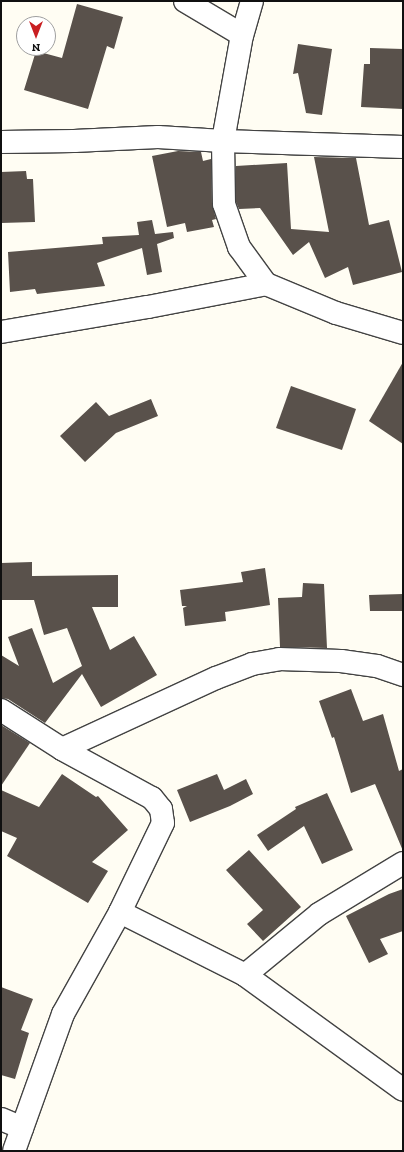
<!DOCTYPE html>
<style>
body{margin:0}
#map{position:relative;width:404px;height:1152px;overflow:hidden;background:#fffdf3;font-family:"Zilla Slab",serif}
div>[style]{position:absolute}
.building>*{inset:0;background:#59514b}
.roads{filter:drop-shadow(1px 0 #434343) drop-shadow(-1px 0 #434343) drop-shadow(0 1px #434343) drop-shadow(0 -1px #434343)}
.minor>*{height:22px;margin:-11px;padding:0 11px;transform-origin:11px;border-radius:11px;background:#fff}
span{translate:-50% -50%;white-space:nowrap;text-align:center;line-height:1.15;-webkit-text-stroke:4px #fff;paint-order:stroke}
.frame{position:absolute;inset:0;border:2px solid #101010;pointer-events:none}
.north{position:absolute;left:16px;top:16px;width:40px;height:40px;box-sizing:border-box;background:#fff;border:1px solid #9f9f9f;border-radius:50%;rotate:180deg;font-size:11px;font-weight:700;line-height:16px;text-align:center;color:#101010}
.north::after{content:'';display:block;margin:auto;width:14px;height:18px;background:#c91f22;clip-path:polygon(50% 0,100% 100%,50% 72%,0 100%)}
</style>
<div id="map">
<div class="building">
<i style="clip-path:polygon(77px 4px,123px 17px,114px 49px,107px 46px,88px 109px,24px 90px,36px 51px,62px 58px)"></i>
<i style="clip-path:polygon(298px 44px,332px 49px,322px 115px,306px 113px,298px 73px,293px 74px)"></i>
<i style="clip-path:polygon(370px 48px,403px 49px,403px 109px,361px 107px,364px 64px,370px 64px)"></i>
<i style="clip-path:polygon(178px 151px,201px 152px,203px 161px,211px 159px,212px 204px,216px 219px,212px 220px,214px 227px,187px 232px,185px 223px,167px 227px,152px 156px)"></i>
<i style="clip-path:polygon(314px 157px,356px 158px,369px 225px,389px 220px,402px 272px,353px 285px,348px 267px,325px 278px,309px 242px,293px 255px,260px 208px,239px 209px,236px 202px,236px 166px,287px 163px,291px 229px,329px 232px)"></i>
<i style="clip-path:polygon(26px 171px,27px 179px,33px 179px,35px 222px,1px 223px,1px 172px)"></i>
<i style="clip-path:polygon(152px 220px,155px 234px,173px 232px,174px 238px,157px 244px,162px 272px,147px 275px,142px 248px,97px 263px,105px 286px,37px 294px,35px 289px,10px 292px,8px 252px,103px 244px,102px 237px,139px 235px,137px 222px)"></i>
<i style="clip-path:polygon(403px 362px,403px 444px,369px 421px)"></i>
<i style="clip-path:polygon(291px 386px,356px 409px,342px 450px,276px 428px)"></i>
<i style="clip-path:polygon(151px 399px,158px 416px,116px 433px,85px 462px,60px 436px,96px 402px,109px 416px)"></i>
<i style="clip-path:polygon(32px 562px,32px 576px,118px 575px,118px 607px,92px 607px,110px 650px,134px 636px,157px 675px,101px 707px,82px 674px,45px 723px,8px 699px,1px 698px,1px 655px,19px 666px,8px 637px,32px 628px,53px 683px,82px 666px,67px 628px,44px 635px,34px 600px,1px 600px,1px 563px)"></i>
<i style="clip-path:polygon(265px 568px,270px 605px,225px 612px,226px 621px,185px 626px,183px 608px,187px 606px,182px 606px,180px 590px,243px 582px,241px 572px)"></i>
<i style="clip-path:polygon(303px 583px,324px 584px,327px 648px,280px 647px,278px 598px,302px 597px)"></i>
<i style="clip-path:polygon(403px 594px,403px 611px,370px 611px,369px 595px)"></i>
<i style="clip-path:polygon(351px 689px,363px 721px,383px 714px,399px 771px,403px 769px,403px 851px,375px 784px,351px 793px,334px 737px,332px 738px,319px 701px)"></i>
<i style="clip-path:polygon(1px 725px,30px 743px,1px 786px)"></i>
<i style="clip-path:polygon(62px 774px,96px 797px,98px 796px,128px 830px,92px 862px,108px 871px,88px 903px,7px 856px,17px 838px,1px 831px,1px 790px,39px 807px)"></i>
<i style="clip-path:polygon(217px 774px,224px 790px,246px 779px,253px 794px,230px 806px,190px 822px,177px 790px)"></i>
<i style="clip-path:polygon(327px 793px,353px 850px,322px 864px,304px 826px,268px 851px,257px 835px,296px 809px,295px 807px)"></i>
<i style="clip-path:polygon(249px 850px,301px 907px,263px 941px,247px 924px,263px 910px,226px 870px)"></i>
<i style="clip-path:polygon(403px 889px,403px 931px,380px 939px,388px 954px,369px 963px,346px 916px,389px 894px)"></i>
<i style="clip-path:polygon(1px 987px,33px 999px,21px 1030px,29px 1033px,15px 1079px,1px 1075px)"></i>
</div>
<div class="roads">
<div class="minor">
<i style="left:185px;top:1px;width:66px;rotate:30.8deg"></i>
<i style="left:252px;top:1px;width:35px;rotate:106deg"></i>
<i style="left:242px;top:35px;width:108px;rotate:100.2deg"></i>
<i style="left:223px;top:141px;width:63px;rotate:89.1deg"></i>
<i style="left:224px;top:204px;width:46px;rotate:70.8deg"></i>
<i style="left:239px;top:247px;width:46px;rotate:53.9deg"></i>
<i style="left:266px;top:284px;width:76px;rotate:22.5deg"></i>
<i style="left:336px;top:313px;width:70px;rotate:16.6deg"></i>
<i style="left:1px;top:142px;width:73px;rotate:-0.8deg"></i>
<i style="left:74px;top:141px;width:84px;rotate:-2.7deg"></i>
<i style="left:158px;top:137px;width:65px;rotate:3.5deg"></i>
<i style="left:223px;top:141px;width:180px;rotate:1.9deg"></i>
<i style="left:1px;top:332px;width:149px;rotate:-9.7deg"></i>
<i style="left:148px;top:307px;width:120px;rotate:-11deg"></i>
<i style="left:1px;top:710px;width:72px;rotate:32.6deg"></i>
<i style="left:62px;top:749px;width:102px;rotate:28.6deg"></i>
<i style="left:152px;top:798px;width:14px;rotate:51deg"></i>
<i style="left:161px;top:809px;width:14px;rotate:82deg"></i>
<i style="left:163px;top:823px;width:99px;rotate:115.8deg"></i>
<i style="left:120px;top:912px;width:117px;rotate:119.2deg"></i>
<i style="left:63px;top:1014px;width:145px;rotate:109.7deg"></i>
<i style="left:62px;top:749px;width:170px;rotate:-24.8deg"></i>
<i style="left:216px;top:678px;width:39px;rotate:-21deg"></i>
<i style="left:252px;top:664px;width:27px;rotate:-10deg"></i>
<i style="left:279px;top:659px;width:62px;rotate:1.8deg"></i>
<i style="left:341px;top:661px;width:36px;rotate:8deg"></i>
<i style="left:377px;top:666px;width:28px;rotate:19deg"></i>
<i style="left:120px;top:912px;width:140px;rotate:26.7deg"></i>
<i style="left:245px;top:975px;width:195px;rotate:36deg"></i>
<i style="left:245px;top:975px;width:96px;rotate:-39.5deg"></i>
<i style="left:319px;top:914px;width:98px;rotate:-31.3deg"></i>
<i style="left:1px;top:1119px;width:23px;rotate:23deg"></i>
</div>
</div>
<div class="frame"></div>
<div class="north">N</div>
</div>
